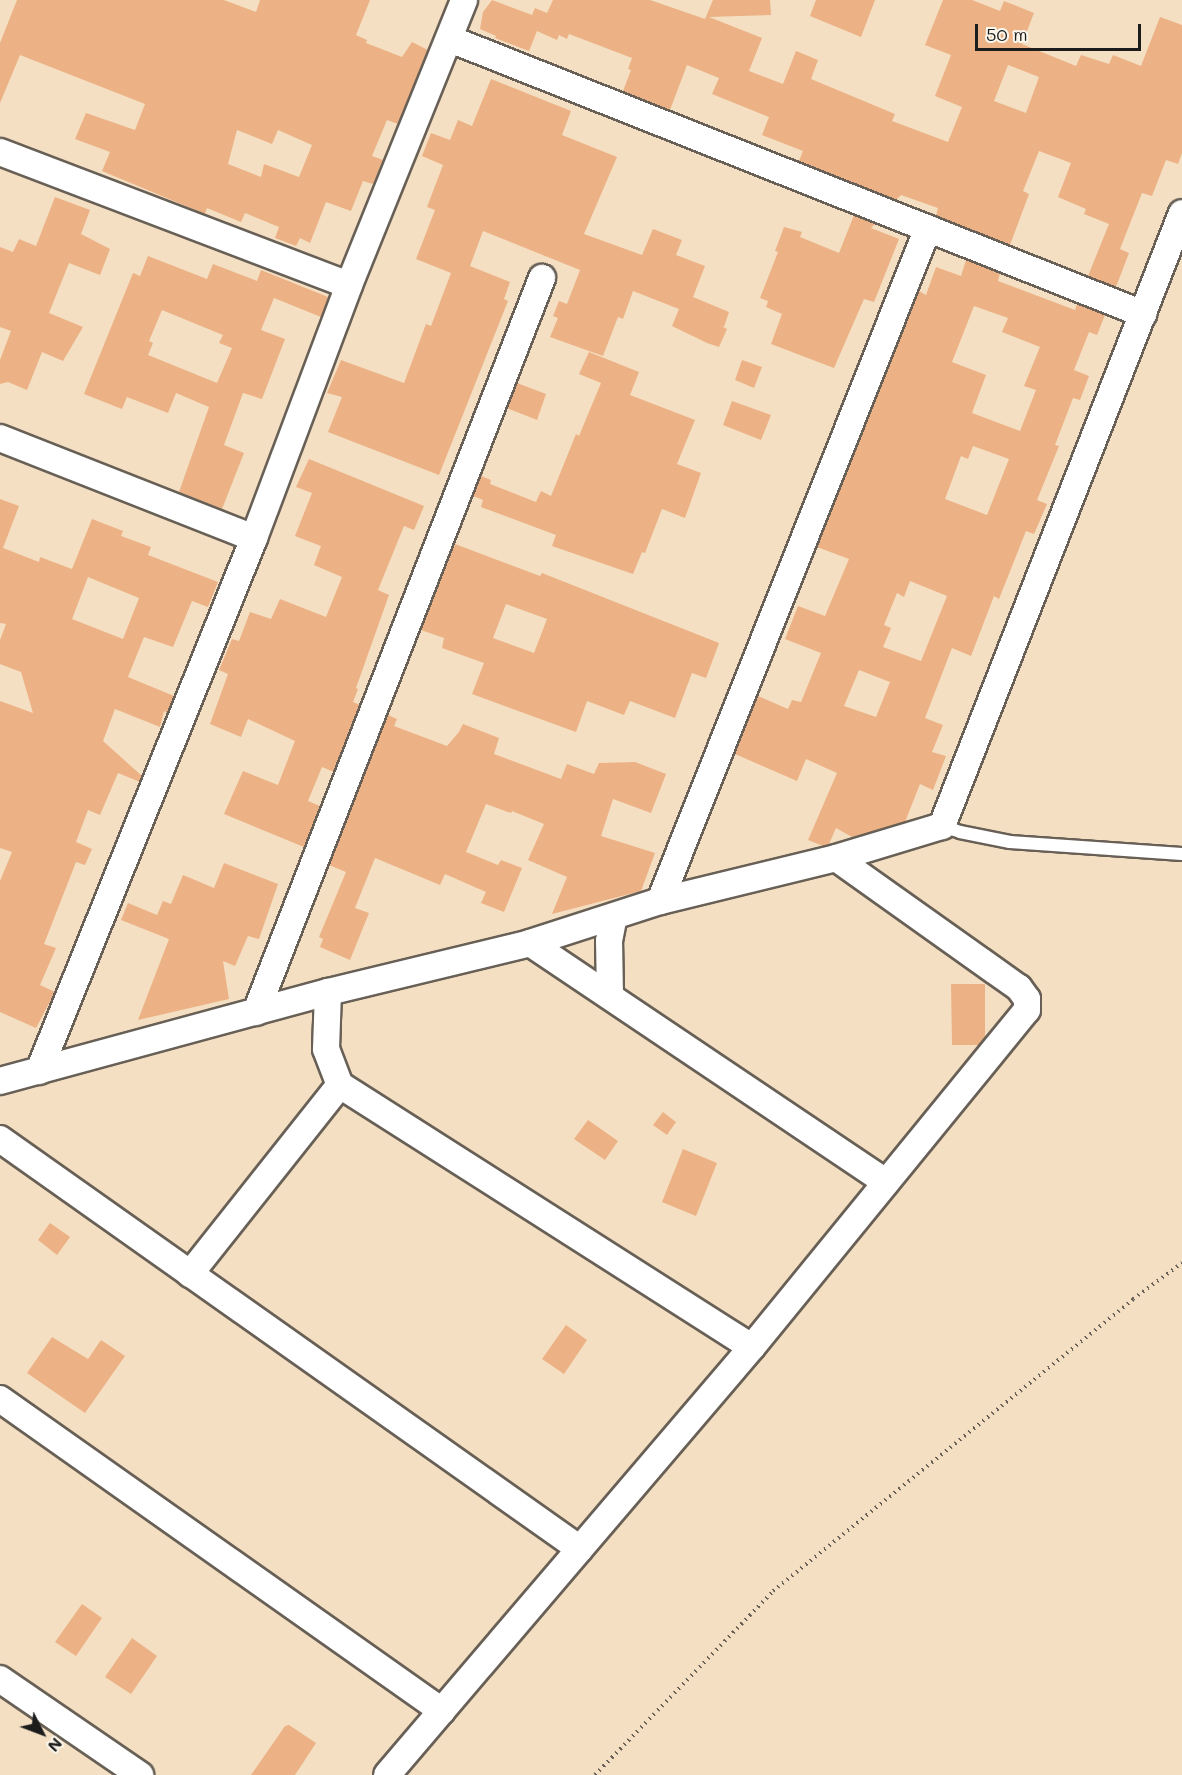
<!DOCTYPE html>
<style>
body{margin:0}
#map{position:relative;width:1182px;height:1775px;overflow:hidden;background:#f4dfc2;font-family:Mali,sans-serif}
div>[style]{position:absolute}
.building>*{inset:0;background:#ecb285}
.path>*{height:4px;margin-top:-2px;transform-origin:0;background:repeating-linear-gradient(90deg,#686056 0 1.5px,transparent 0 6px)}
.roads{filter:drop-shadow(2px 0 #686056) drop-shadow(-2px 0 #686056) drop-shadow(0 2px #686056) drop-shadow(0 -2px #686056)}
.service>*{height:12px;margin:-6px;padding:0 6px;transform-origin:6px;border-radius:6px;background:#fff}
.minor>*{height:26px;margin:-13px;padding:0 13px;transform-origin:13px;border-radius:13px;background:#fff}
span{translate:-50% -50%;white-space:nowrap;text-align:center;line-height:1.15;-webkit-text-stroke:4.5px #fbf7ec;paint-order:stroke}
.north{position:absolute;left:12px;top:1703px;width:60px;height:60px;-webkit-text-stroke:4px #fbf7ec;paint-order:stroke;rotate:132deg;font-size:16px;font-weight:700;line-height:24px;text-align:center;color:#1c1c1c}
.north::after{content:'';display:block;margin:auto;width:21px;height:27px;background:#1c1c1c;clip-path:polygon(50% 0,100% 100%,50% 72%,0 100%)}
.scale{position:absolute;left:975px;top:24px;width:166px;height:27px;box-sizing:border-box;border:3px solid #1c1c1c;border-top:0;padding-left:8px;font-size:18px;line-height:21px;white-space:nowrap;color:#1c1c1c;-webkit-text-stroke:4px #fbf7ec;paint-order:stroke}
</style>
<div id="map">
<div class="building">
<i style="clip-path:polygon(evenodd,17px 0,224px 0,256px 12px,260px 0,370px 0,356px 35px,367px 40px,366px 43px,402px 57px,412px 42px,428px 50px,398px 124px,387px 120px,372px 156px,383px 160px,373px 184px,363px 181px,351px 211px,326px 202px,310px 243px,300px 238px,296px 246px,275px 238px,279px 227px,245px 213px,241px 222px,207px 208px,205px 214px,102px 171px,110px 152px,75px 139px,86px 113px,135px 130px,145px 104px,20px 55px,0 103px,0 43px,17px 0,237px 130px,272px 144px,278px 130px,312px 145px,299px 177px,264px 164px,261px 177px,228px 164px,237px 130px)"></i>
<i style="clip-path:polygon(evenodd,492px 0,532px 15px,535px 8px,547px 13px,553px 0,650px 0,705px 19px,713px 0,770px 0,771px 15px,709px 17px,762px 38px,749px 71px,783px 84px,796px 51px,818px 60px,811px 79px,895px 114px,892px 121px,948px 142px,962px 107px,935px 96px,951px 55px,925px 45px,943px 0,972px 0,1000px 11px,1004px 1px,1034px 13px,1022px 44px,1076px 66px,1081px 55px,1109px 64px,1113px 55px,1141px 66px,1160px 17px,1182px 25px,1182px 153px,1178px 164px,1166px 160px,1152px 196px,1142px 193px,1120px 249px,1129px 253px,1116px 287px,1088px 276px,1109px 224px,1084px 214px,1086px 209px,1058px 197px,1071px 163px,1039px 151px,1023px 191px,1029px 194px,1010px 245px,936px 216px,938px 208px,901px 195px,896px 200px,799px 161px,803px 151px,762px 135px,769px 117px,712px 94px,719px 78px,687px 65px,670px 110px,623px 91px,631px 70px,628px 69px,632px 58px,569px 34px,567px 39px,559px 35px,557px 40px,537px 31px,529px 51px,495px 38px,496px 36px,480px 29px,483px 12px,492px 0,1008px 65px,1039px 77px,1026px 113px,994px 101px,1008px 65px)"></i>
<i style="clip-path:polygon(816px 0,875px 0,861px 37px,810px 16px)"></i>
<i style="clip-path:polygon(491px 79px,571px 111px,562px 135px,617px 157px,584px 234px,642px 255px,653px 229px,682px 240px,676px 255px,705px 266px,693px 297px,729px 312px,724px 327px,719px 325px,727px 329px,719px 347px,707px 343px,672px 326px,679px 309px,633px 291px,623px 319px,618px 317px,603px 356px,550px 337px,558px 318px,553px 316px,559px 301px,567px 304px,580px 270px,483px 231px,470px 266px,510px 282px,504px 299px,508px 301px,439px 475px,328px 432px,342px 397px,327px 393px,341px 360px,404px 383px,426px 324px,431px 326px,451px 273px,416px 259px,435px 210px,427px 207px,443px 165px,422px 156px,431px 133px,450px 140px,458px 120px,472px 126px)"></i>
<i style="clip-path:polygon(55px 197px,90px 210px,81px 234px,110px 249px,100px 275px,69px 263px,49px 313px,83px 327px,63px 361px,42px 352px,27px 390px,8px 382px,0 384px,0 360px,11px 331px,0 327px,0 247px,13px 252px,19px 239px,36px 246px)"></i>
<i style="clip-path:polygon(854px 215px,875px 224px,871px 228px,899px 239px,874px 302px,864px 299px,834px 368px,771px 344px,782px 314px,766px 307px,768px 301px,760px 298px,778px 252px,775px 251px,784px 227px,802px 232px,800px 237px,839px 253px)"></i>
<i style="clip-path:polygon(evenodd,148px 256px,207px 279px,213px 264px,257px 281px,261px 270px,328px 297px,321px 317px,274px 298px,261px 330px,285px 339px,262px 399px,243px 393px,224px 445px,244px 453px,222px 509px,179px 492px,209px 407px,176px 393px,168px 413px,127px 397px,122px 409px,84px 394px,133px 273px,140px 276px,148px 256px,162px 310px,223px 335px,219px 343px,232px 348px,217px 383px,148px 355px,153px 343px,149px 341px,162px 310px)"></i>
<i style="clip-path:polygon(evenodd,966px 260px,1000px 273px,998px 281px,1075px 310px,1077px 304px,1105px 315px,1097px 335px,1089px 332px,1074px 370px,1089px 376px,1080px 400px,1073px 398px,1055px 445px,1059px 446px,1037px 500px,1047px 504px,1034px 534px,1026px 531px,999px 599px,994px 596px,971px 656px,952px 648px,925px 718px,943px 725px,932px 752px,946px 756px,933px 790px,920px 784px,905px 822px,852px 837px,836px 828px,829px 844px,823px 846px,808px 840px,837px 773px,806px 759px,797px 781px,735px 754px,758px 696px,788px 709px,792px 700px,801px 702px,821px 653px,785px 639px,798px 606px,825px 616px,849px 559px,817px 547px,919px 291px,926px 295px,936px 267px,961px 276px,966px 260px,974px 306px,1008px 318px,1002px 332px,1040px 347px,1024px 386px,1036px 390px,1020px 431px,972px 413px,986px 375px,952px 362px,974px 306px,966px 260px,973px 446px,1009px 459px,987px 515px,945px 499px,961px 456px,968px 459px,973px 446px,966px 260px,910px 581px,947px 596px,921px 661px,883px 647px,891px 628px,884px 625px,897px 593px,904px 597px,910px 581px,966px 260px,859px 670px,890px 682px,876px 717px,844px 706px,859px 670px)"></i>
<i style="clip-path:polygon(589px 352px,639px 372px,630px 395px,695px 420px,677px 464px,701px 473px,685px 518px,662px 509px,645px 553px,642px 552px,633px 574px,552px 546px,556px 535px,481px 507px,483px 500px,473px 496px,481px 476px,491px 480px,490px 484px,536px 502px,541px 491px,551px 496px,576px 434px,579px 436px,601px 383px,579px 374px)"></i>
<i style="clip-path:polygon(742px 360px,762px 367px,754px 388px,735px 380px)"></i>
<i style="clip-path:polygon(517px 383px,546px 394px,537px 420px,507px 408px)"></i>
<i style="clip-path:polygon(732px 401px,771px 415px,761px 440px,723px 425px)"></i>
<i style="clip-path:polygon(309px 459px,424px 506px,414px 530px,404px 526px,378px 590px,389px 595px,356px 688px,358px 689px,353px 702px,360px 705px,334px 772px,322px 767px,308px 801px,320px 806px,304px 847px,224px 814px,243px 771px,278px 785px,295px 741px,248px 719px,241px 737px,210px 724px,228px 674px,219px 670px,232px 639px,239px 641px,250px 612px,271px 619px,280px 599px,326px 617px,342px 577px,314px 565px,321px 546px,295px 536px,312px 493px,296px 487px)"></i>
<i style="clip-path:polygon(evenodd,0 499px,19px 506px,3px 548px,39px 562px,40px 557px,72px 569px,92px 519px,123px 531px,121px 536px,151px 547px,148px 555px,218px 582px,208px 607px,192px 601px,173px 647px,144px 637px,128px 677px,174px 696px,167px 713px,164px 711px,160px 727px,115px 709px,103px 741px,142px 776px,140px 782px,118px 773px,100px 815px,88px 810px,76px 842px,92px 849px,85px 865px,76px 862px,44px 944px,56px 948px,40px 985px,55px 992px,36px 1028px,0 1012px,0 881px,12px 852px,0 848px,0 701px,33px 713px,21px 672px,0 664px,0 640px,6px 624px,0 623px,0 499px,88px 577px,139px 598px,123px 639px,72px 619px,88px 577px)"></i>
<i style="clip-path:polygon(evenodd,455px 544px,540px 576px,542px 573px,719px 643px,706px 678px,692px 673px,675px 718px,630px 701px,624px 715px,587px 701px,576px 732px,472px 694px,484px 663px,442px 648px,444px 638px,421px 630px,455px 544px,506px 604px,547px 619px,534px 653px,493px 638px,506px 604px)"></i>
<i style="clip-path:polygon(388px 715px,397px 719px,394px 726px,447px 746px,459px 732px,463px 724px,499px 738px,494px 754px,561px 779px,567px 764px,594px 774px,599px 763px,635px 762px,666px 774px,651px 813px,613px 799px,601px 836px,655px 853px,641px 891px,552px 914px,567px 877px,528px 860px,544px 824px,512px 811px,511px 813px,486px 804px,466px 852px,498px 865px,501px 860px,522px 868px,504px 912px,481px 903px,486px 892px,445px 874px,440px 885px,375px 858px,355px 908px,369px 913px,350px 960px,320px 947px,323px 939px,319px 937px,346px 872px,329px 865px)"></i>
<i style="clip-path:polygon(224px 863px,278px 884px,259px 939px,248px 936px,235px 966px,223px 961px,229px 999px,138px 1020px,169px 939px,121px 920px,128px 903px,157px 915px,163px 901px,171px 904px,183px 875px,214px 888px)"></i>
<i style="clip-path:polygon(951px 984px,985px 984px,985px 1038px,979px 1045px,952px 1045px)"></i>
<i style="clip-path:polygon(663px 1112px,676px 1122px,667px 1135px,653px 1125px)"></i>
<i style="clip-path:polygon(588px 1120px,618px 1141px,605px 1160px,574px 1139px)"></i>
<i style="clip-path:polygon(683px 1149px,717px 1163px,696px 1216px,662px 1202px)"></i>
<i style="clip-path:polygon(50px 1223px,70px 1237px,57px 1255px,38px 1240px)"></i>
<i style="clip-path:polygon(566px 1325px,587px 1340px,564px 1374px,542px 1359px)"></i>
<i style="clip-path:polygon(52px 1337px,88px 1359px,101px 1340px,125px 1356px,85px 1413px,27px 1373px)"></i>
<i style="clip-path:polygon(82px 1604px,102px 1618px,76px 1656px,55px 1642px)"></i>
<i style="clip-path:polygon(132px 1638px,157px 1656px,131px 1694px,105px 1677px)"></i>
<i style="clip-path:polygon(289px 1725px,316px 1743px,295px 1775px,251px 1775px,285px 1726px)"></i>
</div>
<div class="path">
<i style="left:595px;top:1775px;width:256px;rotate:-45.9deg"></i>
<i style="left:773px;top:1591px;width:464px;rotate:-39deg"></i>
<i style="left:1133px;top:1299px;width:61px;rotate:-36.3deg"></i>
</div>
<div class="roads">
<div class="service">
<i style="left:942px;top:826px;width:19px;rotate:18deg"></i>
<i style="left:960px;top:832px;width:51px;rotate:11.3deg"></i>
<i style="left:1010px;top:842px;width:172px;rotate:4deg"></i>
</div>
<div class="minor">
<i style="left:450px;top:39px;width:746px;rotate:21.64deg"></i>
<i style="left:0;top:152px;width:373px;rotate:20.9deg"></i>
<i style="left:0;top:438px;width:273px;rotate:21.5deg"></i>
<i style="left:660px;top:901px;width:724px;rotate:-68.29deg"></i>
<i style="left:530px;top:943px;width:429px;rotate:33.9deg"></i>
<i style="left:328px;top:992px;width:57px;rotate:92deg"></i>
<i style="left:326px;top:1049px;width:39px;rotate:69deg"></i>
<i style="left:340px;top:1085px;width:488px;rotate:32.5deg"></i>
<i style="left:610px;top:996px;width:55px;rotate:-91deg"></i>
<i style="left:609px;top:941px;width:25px;rotate:-79deg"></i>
<i style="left:256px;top:1012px;width:788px;rotate:-68.71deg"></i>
<i style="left:39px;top:1071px;width:575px;rotate:-68.03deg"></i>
<i style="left:254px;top:538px;width:270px;rotate:-69.4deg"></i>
<i style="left:349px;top:285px;width:307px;rotate:-68deg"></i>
<i style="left:0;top:1081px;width:340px;rotate:-15.2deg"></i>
<i style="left:328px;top:992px;width:208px;rotate:-13.6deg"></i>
<i style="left:530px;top:943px;width:137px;rotate:-17.9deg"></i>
<i style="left:660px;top:901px;width:181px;rotate:-13.7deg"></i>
<i style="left:836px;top:858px;width:111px;rotate:-16.8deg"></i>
<i style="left:942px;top:826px;width:658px;rotate:-68.62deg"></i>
<i style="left:0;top:1139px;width:710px;rotate:35.26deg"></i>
<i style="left:190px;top:1274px;width:241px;rotate:-51.6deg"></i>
<i style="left:0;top:1399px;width:541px;rotate:35.22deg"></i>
<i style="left:0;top:1679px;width:170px;rotate:34.4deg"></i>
<i style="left:387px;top:1775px;width:563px;rotate:-49.54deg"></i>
<i style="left:752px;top:1347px;width:435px;rotate:-50.8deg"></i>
<i style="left:1027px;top:1010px;width:11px;rotate:-90deg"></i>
<i style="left:1027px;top:999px;width:14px;rotate:-126deg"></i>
<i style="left:1019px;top:988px;width:224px;rotate:-144.6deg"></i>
</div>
</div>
<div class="north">N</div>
<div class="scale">50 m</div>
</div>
